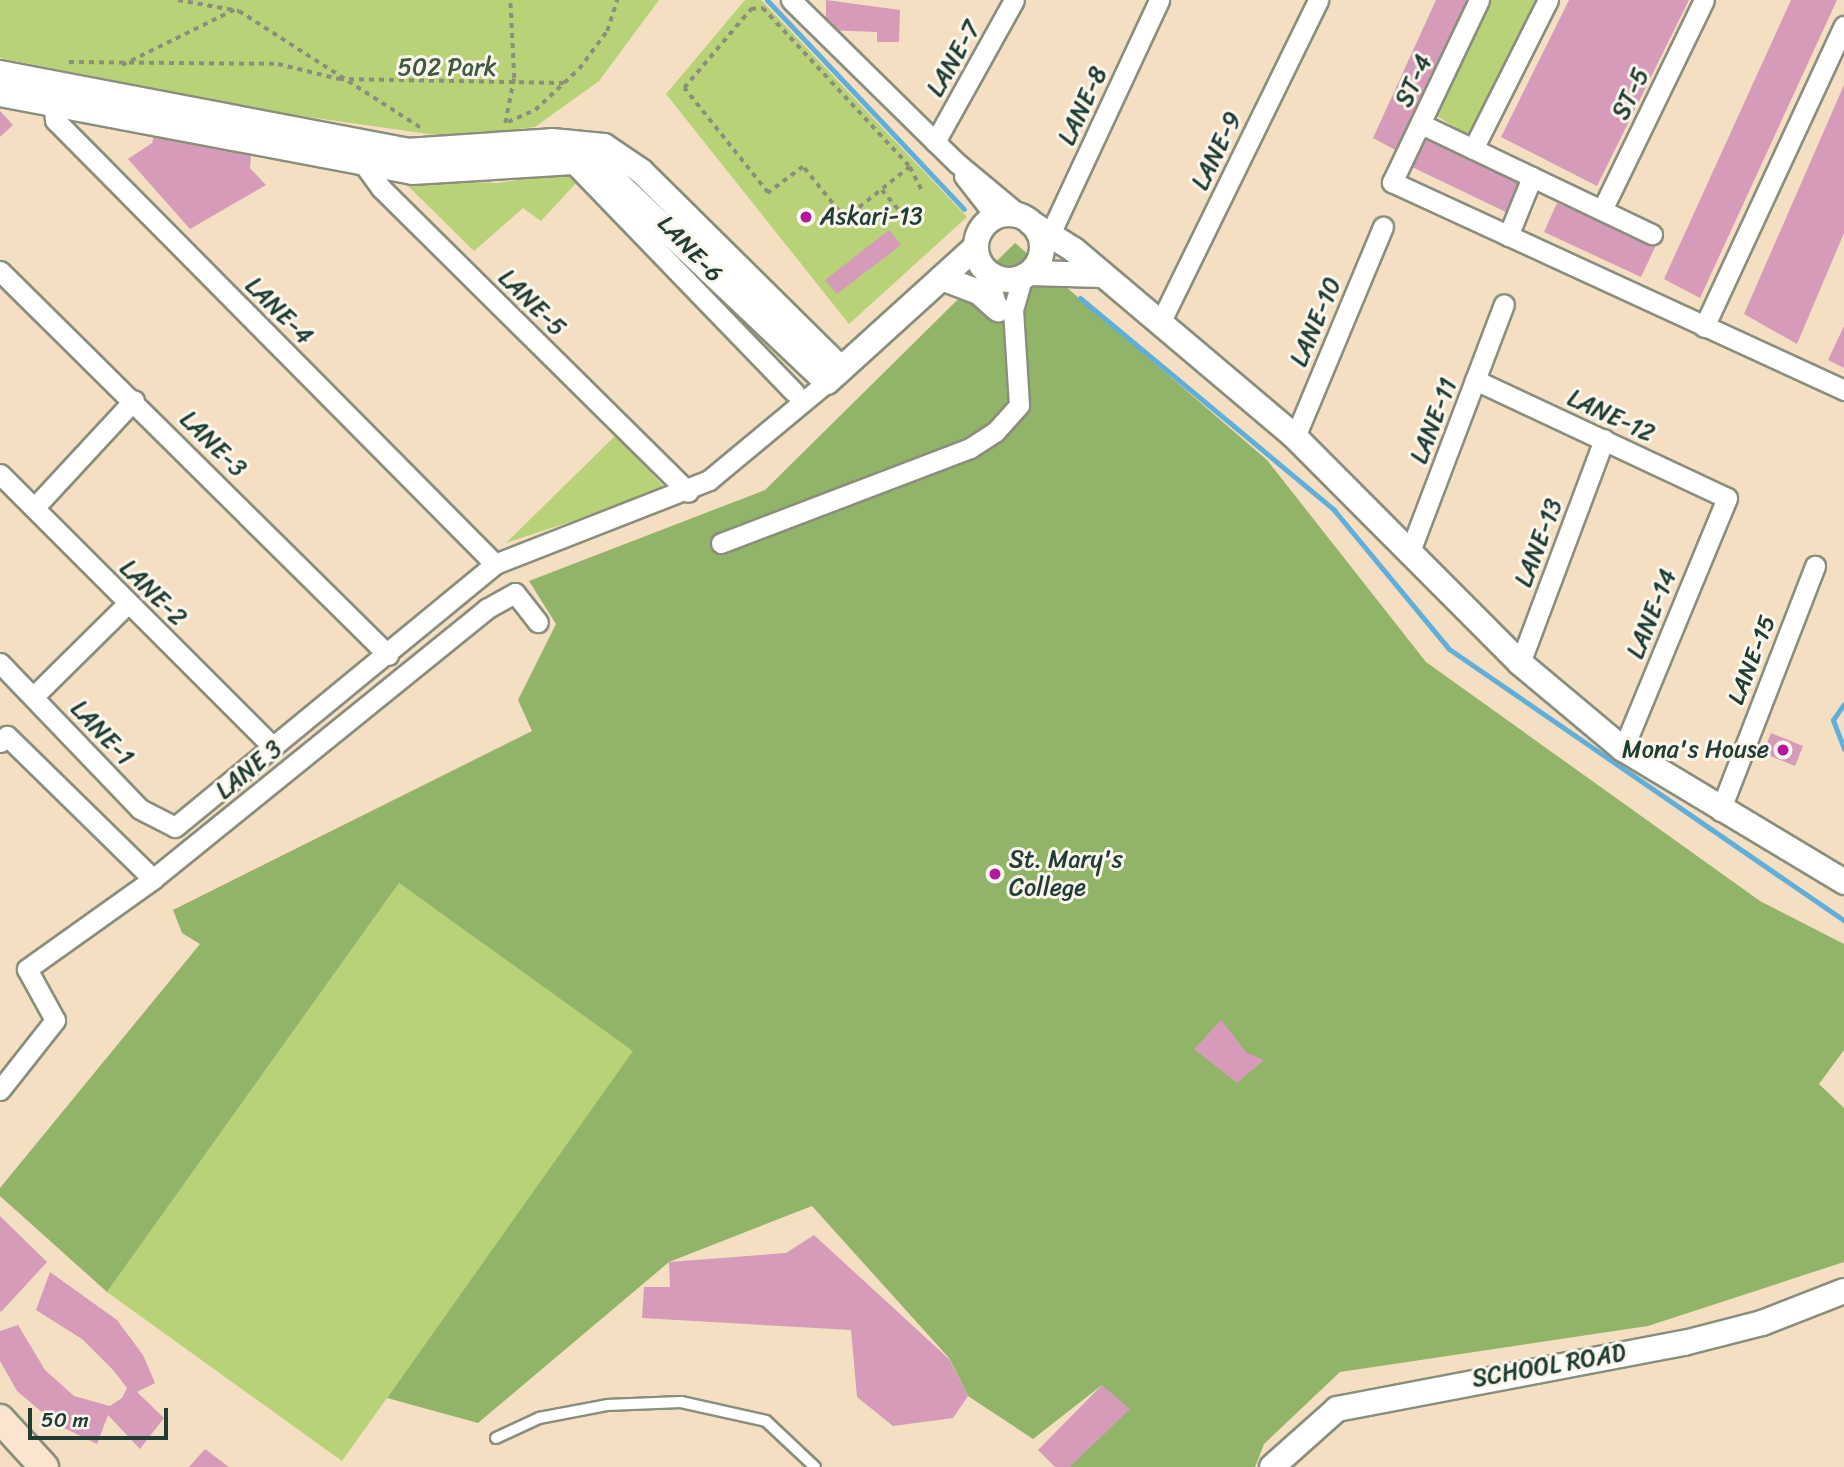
<!DOCTYPE html>
<style>
body{margin:0}
#map{position:relative;width:1844px;height:1467px;overflow:hidden;background:#f4dfc3;font-family:Sriracha,sans-serif}
div>[style]{position:absolute}
.green>*{inset:0;background:#b8d278}
.forest>*{inset:0;background:#92b468}
.stream>*{height:5px;margin:-2.5px;padding:0 2.5px;transform-origin:2.5px;border-radius:2.5px;background:#60afda}
.building>*{inset:0;background:#d59bb9}
.path>*{height:3.5px;margin-top:-1.75px;transform-origin:0;background:repeating-linear-gradient(90deg,#8a8e7c 0 5px,transparent 0 10px)}
.roads{filter:drop-shadow(2px 0 #8a8e7c) drop-shadow(-2px 0 #8a8e7c) drop-shadow(0 2px #8a8e7c) drop-shadow(0 -2px #8a8e7c)}
.service>*{height:10px;margin:-5px;padding:0 5px;transform-origin:5px;border-radius:5px;background:#fff}
.minor>*{height:19px;margin:-9.5px;padding:0 9.5px;transform-origin:9.5px;border-radius:9.5px;background:#fff}
.tertiary>*{height:24px;margin:-12px;padding:0 12px;transform-origin:12px;border-radius:12px;background:#fff}
.tertiary>.ring{margin:-12px;padding:0;box-sizing:content-box;background:none;border:24px solid #fff;border-radius:50%}
.secondary>*{height:28px;margin:-14px;padding:0 14px;transform-origin:14px;border-radius:14px;background:#fce5d0}
.dots>*{width:19px;height:19px;translate:-50% -50%;box-sizing:border-box;border:4px solid #fbf7ec;border-radius:50%}
span{translate:-50% -50%;white-space:nowrap;text-align:center;line-height:1.15;-webkit-text-stroke:6px #fbf7ec;paint-order:stroke}
.street-label{font-size:24px;color:#1f3d34}
.park-label{font-size:24px;color:#3e5b42}
.poi-label{font-size:24px;color:#1f3d34}
.left{translate:0 -50%;text-align:left}
.right{translate:-100% -50%;text-align:right}
.scale{position:absolute;left:28px;top:1408px;width:140px;height:32px;box-sizing:border-box;border:4px solid #1f3d34;border-top:0;padding-left:9px;font-size:21px;line-height:24px;white-space:nowrap;color:#1f3d34;-webkit-text-stroke:5px #fbf7ec;paint-order:stroke}
</style>
<div id="map">
<div class="green">
<i style="clip-path:polygon(0 0,659px 0,599px 81px,535px 127px,450px 137px,280px 113px,0 58px)"></i>
<i style="clip-path:polygon(745px 0,761px 0,967px 217px,849px 324px,666px 94px)"></i>
<i style="clip-path:polygon(1491px 0,1539px 0,1469px 136px,1437px 116px)"></i>
<i style="clip-path:polygon(562px 173px,577px 182px,541px 221px,523px 208px,474px 251px,401px 179px,498px 183px)"></i>
<i style="clip-path:polygon(616px 435px,667px 490px,506px 543px)"></i>
<i style="clip-path:polygon(399px 883px,634px 1051px,342px 1461px,107px 1292px)"></i>
</div>
<div class="forest">
<i style="clip-path:polygon(1015px 243px,1267px 460px,1426px 662px,1760px 901px,1844px 944px,1844px 1050px,1819px 1084px,1844px 1108px,1844px 1262px,1648px 1326px,1340px 1372px,1264px 1444px,1255px 1467px,1070px 1467px,1102px 1385px,1033px 1439px,968px 1396px,949px 1358px,812px 1206px,669px 1262px,478px 1423px,387px 1398px,633px 1051px,399px 883px,107px 1292px,0 1196px,0 1188px,200px 944px,182px 933px,173px 910px,532px 731px,518px 700px,556px 624px,529px 581px,765px 490px)"></i>
</div>
<div class="stream">
<i style="left:767px;top:0;width:287px;rotate:46.7deg"></i>
<i style="left:1080px;top:298px;width:331px;rotate:39.8deg"></i>
<i style="left:1334px;top:510px;width:180px;rotate:50.4deg"></i>
<i style="left:1449px;top:649px;width:479px;rotate:34.5deg"></i>
<i style="left:1844px;top:704px;width:19px;rotate:125deg"></i>
<i style="left:1833px;top:720px;width:31px;rotate:69deg"></i>
</div>
<div class="building">
<i style="clip-path:polygon(826px 0,900px 10px,899px 42px,877px 42px,877px 32px,826px 30px)"></i>
<i style="clip-path:polygon(1436px 0,1470px 0,1399px 152px,1373px 138px)"></i>
<i style="clip-path:polygon(1569px 0,1689px 0,1597px 186px,1501px 137px)"></i>
<i style="clip-path:polygon(1791px 0,1837px 0,1700px 298px,1664px 279px)"></i>
<i style="clip-path:polygon(1844px 85px,1844px 233px,1797px 344px,1744px 314px)"></i>
<i style="clip-path:polygon(0 111px,13px 125px,0 137px)"></i>
<i style="clip-path:polygon(155px 132px,251px 153px,250px 168px,266px 185px,190px 229px,128px 159px,152px 143px)"></i>
<i style="clip-path:polygon(1427px 139px,1519px 181px,1508px 213px,1412px 167px)"></i>
<i style="clip-path:polygon(1557px 203px,1656px 245px,1641px 277px,1544px 232px)"></i>
<i style="clip-path:polygon(889px 230px,901px 245px,837px 294px,825px 280px)"></i>
<i style="clip-path:polygon(1844px 326px,1844px 368px,1828px 360px)"></i>
<i style="clip-path:polygon(1771px 733px,1803px 746px,1795px 766px,1763px 753px)"></i>
<i style="clip-path:polygon(1221px 1020px,1247px 1053px,1264px 1060px,1237px 1083px,1194px 1049px)"></i>
<i style="clip-path:polygon(0 1216px,47px 1262px,1px 1312px,0 1311px)"></i>
<i style="clip-path:polygon(814px 1235px,949px 1359px,968px 1396px,953px 1418px,893px 1426px,857px 1397px,851px 1330px,642px 1318px,644px 1287px,670px 1287px,669px 1262px,786px 1253px)"></i>
<i style="clip-path:polygon(50px 1272px,117px 1320px,143px 1355px,155px 1383px,137px 1392px,164px 1418px,140px 1449px,108px 1415px,97px 1444px,56px 1424px,17px 1391px,0 1361px,0 1331px,18px 1325px,45px 1370px,74px 1396px,110px 1406px,122px 1398px,127px 1388px,114px 1371px,82px 1339px,36px 1310px)"></i>
<i style="clip-path:polygon(1102px 1385px,1130px 1409px,1070px 1467px,1055px 1467px,1038px 1450px)"></i>
<i style="clip-path:polygon(205px 1449px,229px 1467px,189px 1467px)"></i>
</div>
<div class="path">
<i style="left:178px;top:0;width:62px;rotate:10.2deg"></i>
<i style="left:239px;top:11px;width:216px;rotate:32.7deg"></i>
<i style="left:69px;top:62px;width:209px;rotate:0.5deg"></i>
<i style="left:278px;top:64px;width:63px;rotate:13.8deg"></i>
<i style="left:339px;top:79px;width:225px;rotate:1deg"></i>
<i style="left:122px;top:65px;width:125px;rotate:-26.2deg"></i>
<i style="left:508px;top:122px;width:30px;rotate:-24deg"></i>
<i style="left:535px;top:110px;width:60px;rotate:-43deg"></i>
<i style="left:579px;top:69px;width:47px;rotate:-53.6deg"></i>
<i style="left:607px;top:31px;width:33px;rotate:-72deg"></i>
<i style="left:505px;top:123px;width:46px;rotate:-78.7deg"></i>
<i style="left:514px;top:78px;width:78px;rotate:-92.9deg"></i>
<i style="left:910px;top:167px;width:83px;rotate:141.3deg"></i>
<i style="left:845px;top:219px;width:67px;rotate:-128.9deg"></i>
<i style="left:803px;top:167px;width:44px;rotate:143.4deg"></i>
<i style="left:768px;top:193px;width:134px;rotate:-128.7deg"></i>
<i style="left:684px;top:88px;width:104px;rotate:-49.7deg"></i>
<i style="left:751px;top:9px;width:12px;rotate:-5deg"></i>
<i style="left:763px;top:8px;width:217px;rotate:47.2deg"></i>
<i style="left:910px;top:167px;width:27px;rotate:63deg"></i>
<i style="left:882px;top:190px;width:25px;rotate:50deg"></i>
</div>
<div class="roads">
<div class="service">
<i style="left:496px;top:1438px;width:47px;rotate:-24.9deg"></i>
<i style="left:539px;top:1418px;width:69px;rotate:-10.8deg"></i>
<i style="left:607px;top:1405px;width:74px;rotate:-2.3deg"></i>
<i style="left:681px;top:1402px;width:87px;rotate:12.6deg"></i>
<i style="left:766px;top:1421px;width:67px;rotate:43.2deg"></i>
</div>
<div class="minor">
<i style="left:791px;top:0;width:233px;rotate:44.5deg"></i>
<i style="left:957px;top:163px;width:86px;rotate:39.8deg"></i>
<i style="left:1479px;top:0;width:202px;rotate:115.5deg"></i>
<i style="left:1392px;top:182px;width:498px;rotate:24.7deg"></i>
<i style="left:52px;top:91px;width:29px;rotate:84deg"></i>
<i style="left:55px;top:120px;width:625px;rotate:45.26deg"></i>
<i style="left:1421px;top:124px;width:256px;rotate:25.5deg"></i>
<i style="left:935px;top:142px;width:162px;rotate:-60.9deg"></i>
<i style="left:1473px;top:149px;width:167px;rotate:-63.3deg"></i>
<i style="left:357px;top:155px;width:41px;rotate:54deg"></i>
<i style="left:381px;top:188px;width:432px;rotate:44.7deg"></i>
<i style="left:567px;top:157px;width:327px;rotate:46deg"></i>
<i style="left:964px;top:176px;width:52px;rotate:52deg"></i>
<i style="left:1602px;top:210px;width:233px;rotate:-64.1deg"></i>
<i style="left:1051px;top:232px;width:256px;rotate:-65deg"></i>
<i style="left:1508px;top:236px;width:64px;rotate:-67.9deg"></i>
<i style="left:0;top:271px;width:546px;rotate:44.7deg"></i>
<i style="left:987px;top:272px;width:41px;rotate:74.2deg"></i>
<i style="left:1160px;top:323px;width:360px;rotate:-63.9deg"></i>
<i style="left:1704px;top:327px;width:332px;rotate:-65.1deg"></i>
<i style="left:1475px;top:380px;width:278px;rotate:25.1deg"></i>
<i style="left:1727px;top:498px;width:272px;rotate:112.5deg"></i>
<i style="left:1295px;top:437px;width:228px;rotate:-67.3deg"></i>
<i style="left:0;top:474px;width:385px;rotate:45deg"></i>
<i style="left:34px;top:508px;width:147px;rotate:-47.2deg"></i>
<i style="left:721px;top:543px;width:267px;rotate:-20.9deg"></i>
<i style="left:970px;top:448px;width:30px;rotate:-33deg"></i>
<i style="left:995px;top:432px;width:36px;rotate:-48deg"></i>
<i style="left:1019px;top:405px;width:95px;rotate:-93.6deg"></i>
<i style="left:1013px;top:310px;width:33px;rotate:-74deg"></i>
<i style="left:1409px;top:554px;width:267px;rotate:-69.2deg"></i>
<i style="left:0;top:663px;width:202px;rotate:46.2deg"></i>
<i style="left:140px;top:809px;width:39px;rotate:27deg"></i>
<i style="left:175px;top:827px;width:414px;rotate:-39.4deg"></i>
<i style="left:495px;top:564px;width:230px;rotate:-21.4deg"></i>
<i style="left:709px;top:480px;width:153px;rotate:-39.7deg"></i>
<i style="left:1520px;top:663px;width:239px;rotate:-69.4deg"></i>
<i style="left:34px;top:696px;width:132px;rotate:-44.7deg"></i>
<i style="left:0;top:742px;width:9px;rotate:-41deg"></i>
<i style="left:7px;top:736px;width:204px;rotate:44.4deg"></i>
<i style="left:153px;top:879px;width:429px;rotate:-39deg"></i>
<i style="left:486px;top:609px;width:33px;rotate:-29deg"></i>
<i style="left:515px;top:593px;width:37px;rotate:52deg"></i>
<i style="left:1720px;top:811px;width:263px;rotate:-68.8deg"></i>
<i style="left:0;top:1090px;width:89px;rotate:-51.8deg"></i>
<i style="left:55px;top:1020px;width:58px;rotate:-118.8deg"></i>
<i style="left:27px;top:969px;width:155px;rotate:-35.5deg"></i>
</div>
<div class="tertiary">
<i style="left:0;top:73px;width:414px;rotate:10.8deg"></i>
<i style="left:407px;top:151px;width:145px;rotate:-3.9deg"></i>
<i style="left:552px;top:141px;width:52px;rotate:5.5deg"></i>
<i style="left:604px;top:146px;width:45px;rotate:34deg"></i>
<i style="left:641px;top:171px;width:281px;rotate:44.7deg"></i>
<i style="left:0;top:94px;width:419px;rotate:10.7deg"></i>
<i style="left:412px;top:172px;width:182px;rotate:-3.5deg"></i>
<i style="left:594px;top:161px;width:321px;rotate:43.5deg"></i>
<i style="left:827px;top:382px;width:201px;rotate:-42.2deg"></i>
<i class="ring" style="left:976px;top:214px;width:42px;height:42px"></i>
<i style="left:1031px;top:223px;width:51px;rotate:32.1deg"></i>
<i style="left:1074px;top:250px;width:289px;rotate:40.2deg"></i>
<i style="left:1295px;top:437px;width:319px;rotate:45.1deg"></i>
<i style="left:1520px;top:663px;width:134px;rotate:39.9deg"></i>
<i style="left:1623px;top:749px;width:258px;rotate:31deg"></i>
<i style="left:1030px;top:273px;width:72px;rotate:1.6deg"></i>
<i style="left:942px;top:278px;width:40px;rotate:21deg"></i>
<i style="left:979px;top:292px;width:25px;rotate:42deg"></i>
<i style="left:1272px;top:1467px;width:87px;rotate:-41.7deg"></i>
<i style="left:1337px;top:1409px;width:353px;rotate:-10.8deg"></i>
<i style="left:1684px;top:1343px;width:81px;rotate:-14.4deg"></i>
<i style="left:1762px;top:1323px;width:88px;rotate:-21.3deg"></i>
</div>
<div class="secondary">
<i style="left:0;top:1419px;width:65px;rotate:47.5deg"></i>
</div>
</div>
<div class="dots">
<i style="left:806px;top:217px;background:#b5179e"></i>
<i style="left:1783px;top:750px;background:#b5179e"></i>
<i style="left:995px;top:874px;background:#b5179e"></i>
</div>
<div class="street-label">
<span style="left:954px;top:59px;rotate:-60deg">LANE-7</span>
<span style="left:1414px;top:81px;rotate:-65deg">ST-4</span>
<span style="left:1631px;top:94px;rotate:-64deg">ST-5</span>
<span style="left:1083px;top:106px;rotate:-65deg">LANE-8</span>
<span style="left:1217px;top:151px;rotate:-64deg">LANE-9</span>
<span style="left:690px;top:249px;rotate:46deg">LANE-6</span>
<span style="left:532px;top:303px;rotate:45deg">LANE-5</span>
<span style="left:279px;top:311px;rotate:45deg">LANE-4</span>
<span style="left:1316px;top:322px;rotate:-67deg">LANE-10</span>
<span style="left:1611px;top:416px;rotate:25deg">LANE-12</span>
<span style="left:1434px;top:421px;rotate:-69deg">LANE-11</span>
<span style="left:213px;top:444px;rotate:45deg">LANE-3</span>
<span style="left:1539px;top:543px;rotate:-69deg">LANE-13</span>
<span style="left:153px;top:593px;rotate:45deg">LANE-2</span>
<span style="left:1652px;top:614px;rotate:-68deg">LANE-14</span>
<span style="left:1752px;top:660px;rotate:-69deg">LANE-15</span>
<span style="left:102px;top:733px;rotate:47deg">LANE-1</span>
<span style="left:249px;top:770px;rotate:-39deg">LANE 3</span>
<span style="left:1549px;top:1366px;rotate:-10deg">SCHOOL ROAD</span>
</div>
<div class="park-label">
<span style="left:447px;top:68px">502 Park</span>
</div>
<div class="poi-label">
<span class="left" style="left:820px;top:217px">Askari-13</span>
<span class="right" style="left:1769px;top:750px">Mona's House</span>
<span class="left" style="left:1009px;top:874px">St. Mary's<br>College</span>
</div>
<div class="scale">50 m</div>
</div>
